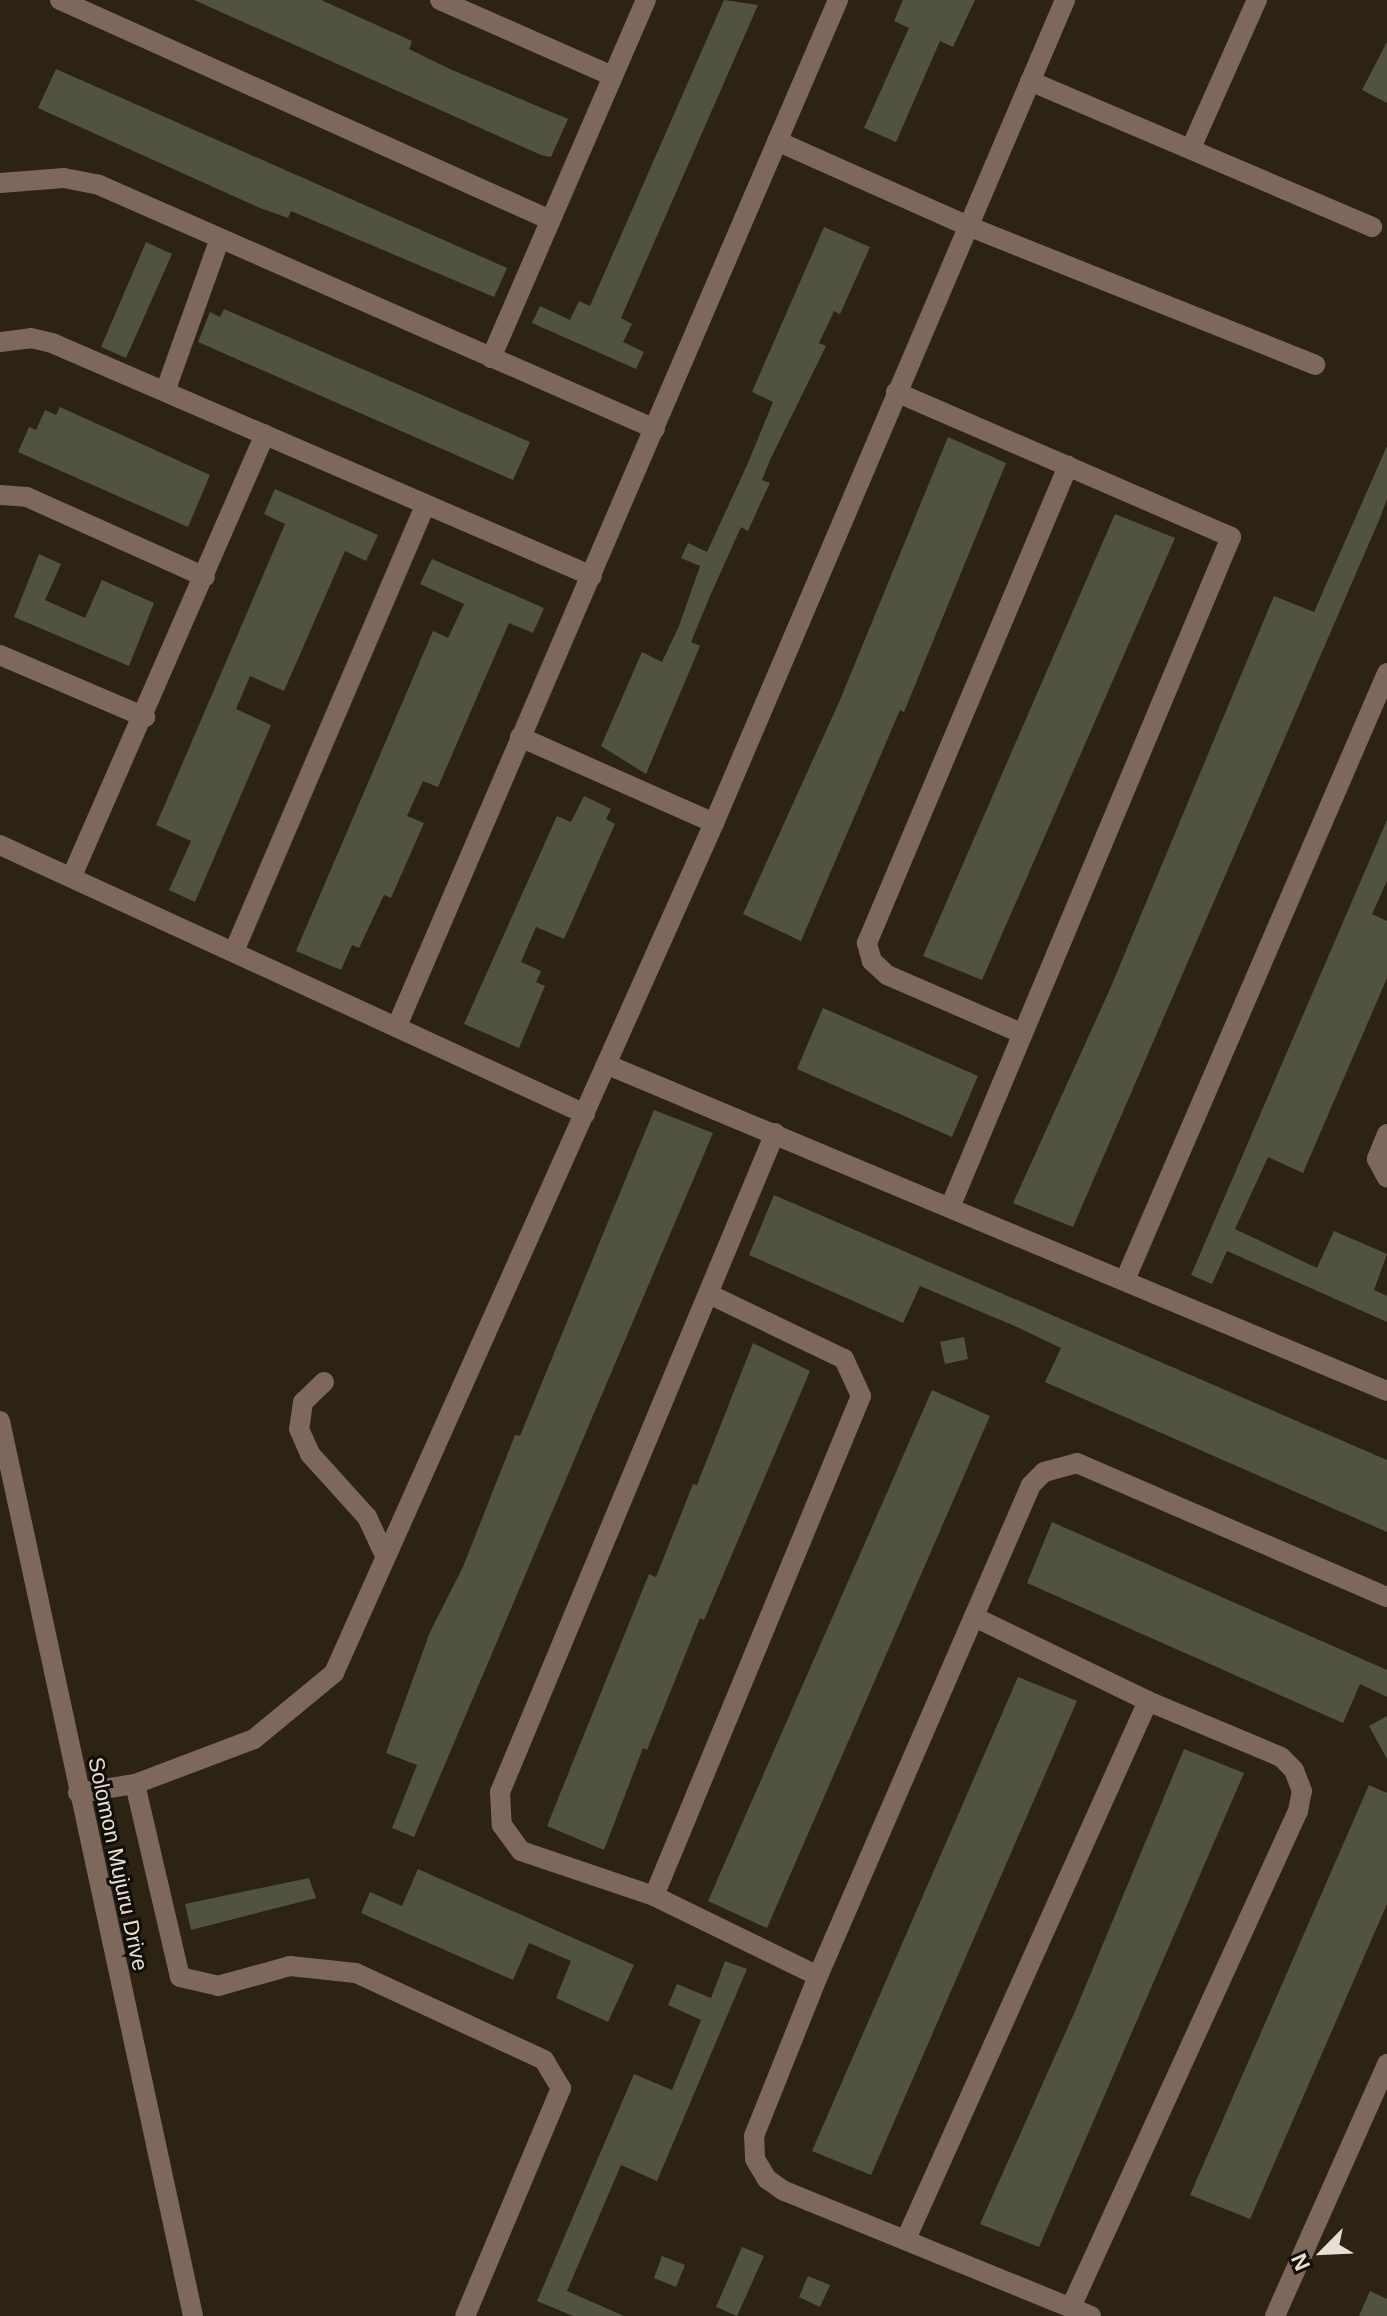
<!DOCTYPE html>
<style>
body{margin:0}
#map{position:relative;width:1387px;height:2316px;overflow:hidden;background:#2c2313;font-family:Arial,sans-serif}
div>[style]{position:absolute}
.building>*{inset:0;background:#515340}
.minor>*{height:20px;margin:-10px;padding:0 10px;transform-origin:10px;border-radius:10px;background:#7e675b}
span{translate:-50% -50%;white-space:nowrap;text-align:center;line-height:1.15;-webkit-text-stroke:6px #110d07;paint-order:stroke}
.street-label{font-size:22px;color:#e5dfd4}
.north{position:absolute;left:1283px;top:2212px;width:80px;height:80px;-webkit-text-stroke:6px #110d07;paint-order:stroke;rotate:246deg;font-size:22px;font-weight:700;line-height:32px;text-align:center;color:#e5dfd4}
.north::after{content:'';display:block;margin:auto;width:28px;height:36px;background:#e5dfd4;clip-path:polygon(50% 0,100% 100%,50% 72%,0 100%)}
</style>
<div id="map">
<div class="building">
<i style="clip-path:polygon(194px 0,321px 0,412px 41px,409px 49px,452px 70px,568px 119px,551px 157px,541px 155px)"></i>
<i style="clip-path:polygon(724px 0,758px 5px,621px 318px,632px 324px,623px 342px,644px 352px,636px 369px,532px 323px,540px 306px,570px 320px,579px 301px,590px 306px)"></i>
<i style="clip-path:polygon(903px 0,975px 0,953px 47px,940px 41px,896px 142px,864px 128px,909px 28px,894px 21px)"></i>
<i style="clip-path:polygon(1387px 42px,1387px 103px,1362px 90px)"></i>
<i style="clip-path:polygon(56px 69px,507px 268px,494px 297px,291px 211px,288px 218px,260px 208px,38px 108px)"></i>
<i style="clip-path:polygon(824px 227px,870px 247px,840px 314px,834px 311px,819px 343px,826px 346px,770px 460px,762px 480px,770px 483px,760px 504px,748px 531px,741px 527px,710px 596px,691px 642px,700px 646px,646px 774px,601px 746px,642px 652px,662px 662px,679px 626px,700px 566px,681px 558px,688px 543px,707px 552px,748px 463px,773px 402px,752px 392px)"></i>
<i style="clip-path:polygon(146px 242px,172px 254px,126px 358px,101px 347px)"></i>
<i style="clip-path:polygon(224px 309px,530px 442px,513px 480px,198px 342px,210px 312px,220px 317px)"></i>
<i style="clip-path:polygon(60px 407px,210px 475px,188px 527px,18px 452px,29px 427px,36px 430px,45px 410px,56px 415px)"></i>
<i style="clip-path:polygon(948px 437px,1006px 463px,904px 712px,900px 710px,801px 941px,743px 914px,840px 700px)"></i>
<i style="clip-path:polygon(1387px 446px,1387px 499px,1380px 518px,1073px 1227px,1013px 1203px,1110px 989px,1274px 596px,1314px 612px)"></i>
<i style="clip-path:polygon(275px 489px,378px 535px,366px 561px,345px 551px,284px 691px,250px 676px,236px 709px,271px 725px,195px 902px,169px 890px,191px 841px,156px 825px,285px 524px,264px 514px)"></i>
<i style="clip-path:polygon(1115px 514px,1175px 538px,982px 980px,923px 956px)"></i>
<i style="clip-path:polygon(39px 554px,61px 564px,45px 600px,85px 618px,102px 580px,154px 603px,129px 666px,14px 617px)"></i>
<i style="clip-path:polygon(432px 559px,544px 608px,533px 633px,509px 623px,438px 787px,423px 781px,407px 816px,424px 823px,391px 898px,384px 895px,359px 948px,352px 945px,341px 970px,296px 951px,433px 631px,448px 638px,464px 604px,420px 584px)"></i>
<i style="clip-path:polygon(584px 796px,611px 809px,606px 819px,615px 824px,564px 939px,536px 927px,521px 962px,541px 971px,536px 982px,545px 986px,519px 1048px,464px 1024px,557px 816px,571px 822px)"></i>
<i style="clip-path:polygon(1387px 820px,1387px 881px,1372px 914px,1387px 921px,1387px 978px,1303px 1173px,1268px 1157px,1235px 1229px,1317px 1268px,1334px 1231px,1387px 1254px,1374px 1290px,1387px 1296px,1387px 1322px,1227px 1251px,1212px 1284px,1191px 1275px)"></i>
<i style="clip-path:polygon(823px 1008px,978px 1076px,952px 1137px,797px 1069px)"></i>
<i style="clip-path:polygon(654px 1110px,713px 1133px,414px 1837px,392px 1828px,417px 1765px,386px 1753px,430px 1632px,463px 1567px,515px 1435px,520px 1436px)"></i>
<i style="clip-path:polygon(774px 1195px,1387px 1460px,1387px 1532px,1045px 1382px,1061px 1348px,1017px 1327px,920px 1286px,903px 1323px,749px 1255px)"></i>
<i style="clip-path:polygon(964px 1337px,968px 1359px,945px 1364px,940px 1342px)"></i>
<i style="clip-path:polygon(753px 1343px,810px 1371px,704px 1620px,700px 1618px,647px 1750px,643px 1748px,604px 1850px,547px 1826px,649px 1574px,656px 1577px,693px 1484px,697px 1485px)"></i>
<i style="clip-path:polygon(932px 1390px,990px 1416px,767px 1928px,708px 1901px)"></i>
<i style="clip-path:polygon(1052px 1522px,1387px 1670px,1387px 1697px,1360px 1684px,1343px 1723px,1027px 1583px)"></i>
<i style="clip-path:polygon(1018px 1677px,1077px 1701px,871px 2175px,812px 2151px)"></i>
<i style="clip-path:polygon(1387px 1716px,1387px 1759px,1369px 1726px)"></i>
<i style="clip-path:polygon(1184px 1749px,1244px 1773px,1039px 2247px,980px 2224px,1076px 2009px)"></i>
<i style="clip-path:polygon(1369px 1785px,1387px 1793px,1387px 1904px,1250px 2219px,1190px 2195px)"></i>
<i style="clip-path:polygon(418px 1869px,634px 1965px,608px 2022px,556px 1998px,571px 1961px,529px 1943px,513px 1980px,361px 1913px,370px 1892px,402px 1906px)"></i>
<i style="clip-path:polygon(309px 1878px,316px 1898px,191px 1930px,185px 1904px)"></i>
<i style="clip-path:polygon(725px 1961px,747px 1969px,657px 2181px,621px 2165px,567px 2291px,624px 2316px,573px 2316px,537px 2301px,634px 2074px,672px 2090px,688px 2052px,701px 2020px,668px 2005px,677px 1984px,711px 1998px)"></i>
<i style="clip-path:polygon(742px 2247px,764px 2256px,737px 2316px,716px 2307px)"></i>
<i style="clip-path:polygon(662px 2256px,685px 2265px,676px 2287px,654px 2278px)"></i>
<i style="clip-path:polygon(808px 2276px,830px 2285px,820px 2307px,799px 2297px)"></i>
<i style="clip-path:polygon(1370px 2291px,1387px 2299px,1387px 2316px,1359px 2316px)"></i>
</div>
<div class="minor">
<i style="left:60px;top:0;width:535px;rotate:24.17deg"></i>
<i style="left:440px;top:0;width:188px;rotate:23.8deg"></i>
<i style="left:1030px;top:81px;width:372px;rotate:23.1deg"></i>
<i style="left:777px;top:141px;width:209px;rotate:24deg"></i>
<i style="left:968px;top:226px;width:374px;rotate:21.8deg"></i>
<i style="left:1191px;top:148px;width:162px;rotate:-66deg"></i>
<i style="left:0;top:183px;width:64px;rotate:-4.5deg"></i>
<i style="left:64px;top:178px;width:36px;rotate:11deg"></i>
<i style="left:99px;top:185px;width:607px;rotate:23.69deg"></i>
<i style="left:0;top:342px;width:31px;rotate:-7deg"></i>
<i style="left:31px;top:338px;width:22px;rotate:13deg"></i>
<i style="left:52px;top:343px;width:588px;rotate:23.34deg"></i>
<i style="left:491px;top:358px;width:390px;rotate:-66.6deg"></i>
<i style="left:166px;top:389px;width:157px;rotate:-70.3deg"></i>
<i style="left:896px;top:392px;width:365px;rotate:23.4deg"></i>
<i style="left:1231px;top:537px;width:724px;rotate:112.74deg"></i>
<i style="left:0;top:495px;width:27px;rotate:4deg"></i>
<i style="left:27px;top:497px;width:195px;rotate:24.2deg"></i>
<i style="left:0;top:655px;width:158px;rotate:23.2deg"></i>
<i style="left:520px;top:737px;width:212px;rotate:23.9deg"></i>
<i style="left:0;top:845px;width:644px;rotate:24.69deg"></i>
<i style="left:72px;top:876px;width:482px;rotate:-66.4deg"></i>
<i style="left:235px;top:949px;width:483px;rotate:-66.8deg"></i>
<i style="left:397px;top:1026px;width:1117px;rotate:-66.74deg"></i>
<i style="left:1021px;top:1033px;width:146px;rotate:-156.6deg"></i>
<i style="left:887px;top:975px;width:21px;rotate:-137deg"></i>
<i style="left:872px;top:961px;width:19px;rotate:-106deg"></i>
<i style="left:867px;top:943px;width:518px;rotate:-67.15deg"></i>
<i style="left:608px;top:1065px;width:844px;rotate:22.71deg"></i>
<i style="left:775px;top:1133px;width:714px;rotate:112.65deg"></i>
<i style="left:500px;top:1792px;width:33px;rotate:87deg"></i>
<i style="left:502px;top:1825px;width:32px;rotate:54deg"></i>
<i style="left:521px;top:1851px;width:140px;rotate:18.7deg"></i>
<i style="left:654px;top:1896px;width:182px;rotate:26deg"></i>
<i style="left:1387px;top:1134px;width:27px;rotate:112deg"></i>
<i style="left:1377px;top:1159px;width:21px;rotate:62deg"></i>
<i style="left:1125px;top:1280px;width:661px;rotate:-66.65deg"></i>
<i style="left:324px;top:1382px;width:29px;rotate:136deg"></i>
<i style="left:303px;top:1402px;width:27px;rotate:98deg"></i>
<i style="left:299px;top:1429px;width:27px;rotate:66deg"></i>
<i style="left:310px;top:1454px;width:85px;rotate:47.9deg"></i>
<i style="left:367px;top:1517px;width:40px;rotate:65deg"></i>
<i style="left:0;top:1421px;width:916px;rotate:77.83deg"></i>
<i style="left:135px;top:1784px;width:198px;rotate:76.9deg"></i>
<i style="left:180px;top:1977px;width:39px;rotate:13deg"></i>
<i style="left:218px;top:1986px;width:75px;rotate:-15.5deg"></i>
<i style="left:290px;top:1966px;width:66px;rotate:6.1deg"></i>
<i style="left:356px;top:1973px;width:207px;rotate:24.8deg"></i>
<i style="left:544px;top:2060px;width:33px;rotate:59deg"></i>
<i style="left:561px;top:2088px;width:247px;rotate:112.8deg"></i>
<i style="left:78px;top:1793px;width:58px;rotate:-9deg"></i>
<i style="left:135px;top:1784px;width:127px;rotate:-20.7deg"></i>
<i style="left:254px;top:1739px;width:104px;rotate:-39.5deg"></i>
<i style="left:334px;top:1673px;width:931px;rotate:-65.91deg"></i>
<i style="left:714px;top:823px;width:895px;rotate:-66.9deg"></i>
<i style="left:654px;top:1896px;width:541px;rotate:-67.51deg"></i>
<i style="left:861px;top:1396px;width:41px;rotate:-114.7deg"></i>
<i style="left:844px;top:1359px;width:150px;rotate:-154.3deg"></i>
<i style="left:906px;top:2239px;width:590px;rotate:-65.78deg"></i>
<i style="left:1148px;top:1701px;width:191px;rotate:-154.2deg"></i>
<i style="left:1071px;top:2307px;width:545px;rotate:-65.41deg"></i>
<i style="left:1298px;top:1811px;width:20px;rotate:-79deg"></i>
<i style="left:1302px;top:1791px;width:22px;rotate:-111deg"></i>
<i style="left:1294px;top:1770px;width:18px;rotate:-135deg"></i>
<i style="left:1281px;top:1757px;width:144px;rotate:-157.2deg"></i>
<i style="left:1091px;top:2316px;width:331px;rotate:-157.8deg"></i>
<i style="left:784px;top:2191px;width:21px;rotate:-145deg"></i>
<i style="left:767px;top:2179px;width:23px;rotate:-121deg"></i>
<i style="left:755px;top:2159px;width:23px;rotate:-92deg"></i>
<i style="left:754px;top:2136px;width:172px;rotate:-68.2deg"></i>
<i style="left:818px;top:1976px;width:535px;rotate:-66.55deg"></i>
<i style="left:1031px;top:1485px;width:18px;rotate:-45deg"></i>
<i style="left:1044px;top:1472px;width:34px;rotate:-15deg"></i>
<i style="left:1077px;top:1463px;width:338px;rotate:23.4deg"></i>
<i style="left:1275px;top:2316px;width:276px;rotate:-66deg"></i>
</div>
<div class="street-label">
<span style="left:118px;top:1864px;rotate:78deg">Solomon Mujuru Drive</span>
</div>
<div class="north">N</div>
</div>
